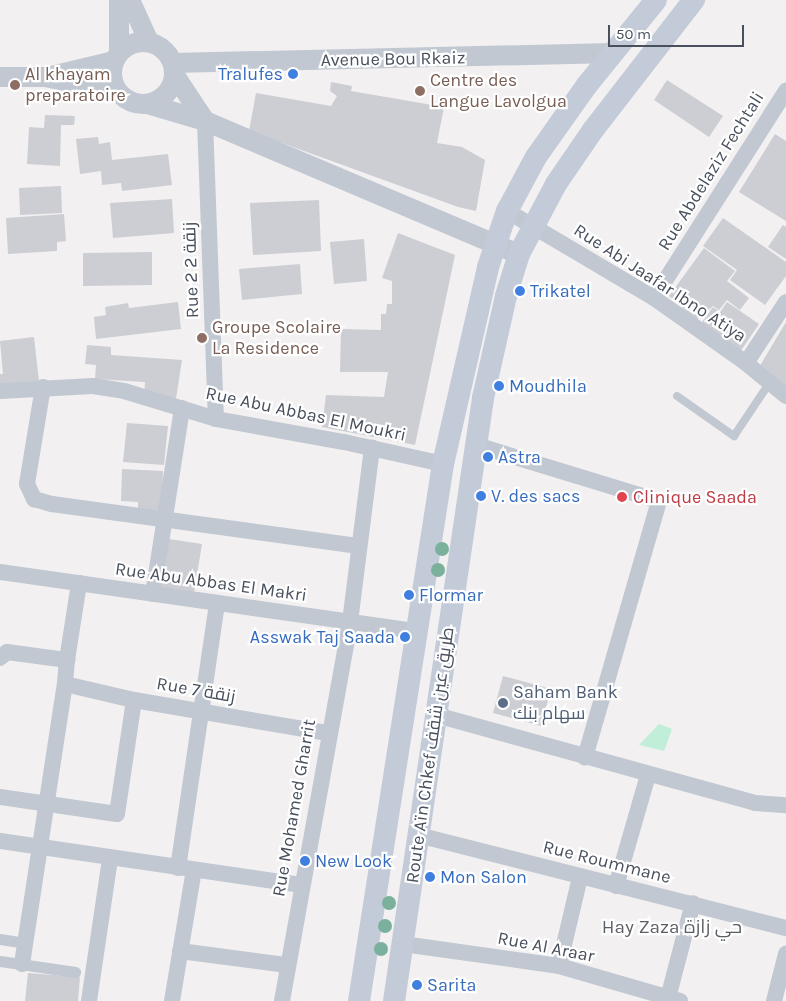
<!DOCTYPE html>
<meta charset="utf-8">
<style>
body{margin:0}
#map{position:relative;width:786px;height:1001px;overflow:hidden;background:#f2f0f0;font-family:Karla,Cairo,sans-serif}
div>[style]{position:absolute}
.green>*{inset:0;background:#c0eed8}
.building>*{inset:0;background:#cdced4}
.service>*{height:8px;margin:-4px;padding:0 4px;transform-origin:4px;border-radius:4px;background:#c1c8d1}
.pedestrian>*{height:11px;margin:-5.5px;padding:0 5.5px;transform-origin:5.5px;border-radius:5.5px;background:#c1c8d1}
.minor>*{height:16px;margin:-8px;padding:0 8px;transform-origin:8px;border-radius:8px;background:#c1c8d1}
.tertiary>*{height:20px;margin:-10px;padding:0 10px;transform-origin:10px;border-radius:10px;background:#c1c8d1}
.tertiary>.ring{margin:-10px;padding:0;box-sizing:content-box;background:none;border:20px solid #c1c8d1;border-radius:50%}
.secondary>*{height:22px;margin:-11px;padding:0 11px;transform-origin:11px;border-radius:11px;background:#c3cad8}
.trees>*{width:14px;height:14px;margin:-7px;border-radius:50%;background:#7bb19c}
.dots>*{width:14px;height:14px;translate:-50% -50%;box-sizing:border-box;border:2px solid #fff;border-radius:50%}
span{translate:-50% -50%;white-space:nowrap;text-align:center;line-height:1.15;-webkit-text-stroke:4.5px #fff;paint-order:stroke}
.street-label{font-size:18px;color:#48505d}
.shop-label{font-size:18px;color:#366cbe}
.right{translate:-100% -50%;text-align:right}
.left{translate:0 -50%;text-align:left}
.education-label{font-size:18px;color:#785e54}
.health-label{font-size:18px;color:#be3a42}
.service-label{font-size:18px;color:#4e5e75}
.neighbourhood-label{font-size:19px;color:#5c5f65}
.scale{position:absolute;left:608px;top:25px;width:136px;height:22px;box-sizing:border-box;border:2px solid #48505d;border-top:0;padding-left:6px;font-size:15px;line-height:18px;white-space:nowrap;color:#48505d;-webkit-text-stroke:4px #fff;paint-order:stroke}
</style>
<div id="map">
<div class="green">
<i style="clip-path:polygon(659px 724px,672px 729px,664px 751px,639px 745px)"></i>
</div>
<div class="building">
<i style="clip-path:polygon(667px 80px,723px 116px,709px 137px,654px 100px)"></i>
<i style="clip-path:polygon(331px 82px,352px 86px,351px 91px,444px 107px,437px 143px,462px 147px,485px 160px,476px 211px,458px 207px,249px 131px,256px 93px,331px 106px,337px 96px,330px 91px)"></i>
<i style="clip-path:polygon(45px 115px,75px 116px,74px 125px,61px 125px,60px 166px,27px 164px,29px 127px,44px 128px)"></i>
<i style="clip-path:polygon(775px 134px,786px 141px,786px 221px,739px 192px)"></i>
<i style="clip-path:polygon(98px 137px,99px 144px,110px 142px,112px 160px,168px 154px,172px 185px,122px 191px,121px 183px,102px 185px,101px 171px,80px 174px,76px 139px)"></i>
<i style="clip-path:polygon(61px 186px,62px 213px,20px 215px,19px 188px)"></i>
<i style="clip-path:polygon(172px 199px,174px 233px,113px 238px,110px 203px)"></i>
<i style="clip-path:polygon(319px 200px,321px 251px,253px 255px,250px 203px)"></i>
<i style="clip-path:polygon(64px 214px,66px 241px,57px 242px,57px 251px,8px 254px,6px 218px)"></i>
<i style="clip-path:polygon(723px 218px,786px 262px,786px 276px,765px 305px,730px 280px,737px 270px,703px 246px)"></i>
<i style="clip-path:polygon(783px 225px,786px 227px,786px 259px,768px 247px)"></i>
<i style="clip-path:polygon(398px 233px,455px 255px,415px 445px,322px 427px,326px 395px,384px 397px,388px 372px,340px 372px,341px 329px,381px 330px,381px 314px,386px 314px,387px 304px,392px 304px,392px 281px,382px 278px)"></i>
<i style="clip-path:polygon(364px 239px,367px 281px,334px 284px,330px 242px)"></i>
<i style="clip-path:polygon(704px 248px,735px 271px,727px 281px,749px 298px,740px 310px,727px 300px,719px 310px,713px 306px,696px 320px,669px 296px)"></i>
<i style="clip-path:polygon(152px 252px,152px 285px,83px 286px,83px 253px)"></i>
<i style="clip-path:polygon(300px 264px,302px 294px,242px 300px,239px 269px)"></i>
<i style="clip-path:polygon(178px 302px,181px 329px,96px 339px,94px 317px,106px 315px,105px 307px,128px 303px,129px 308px)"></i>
<i style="clip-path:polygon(727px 302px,759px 324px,740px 352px,700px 325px,713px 307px,720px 312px)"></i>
<i style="clip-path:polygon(786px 322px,786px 386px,758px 369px)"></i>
<i style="clip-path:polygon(34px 337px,39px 381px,0 384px,0 374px,3px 374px,0 341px)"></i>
<i style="clip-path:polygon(87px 345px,111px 347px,111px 355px,182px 360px,176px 399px,144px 397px,145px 382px,95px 379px,96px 365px,85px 364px)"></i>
<i style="clip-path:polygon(127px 423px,168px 426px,164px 465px,123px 462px)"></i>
<i style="clip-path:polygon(122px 469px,163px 471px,162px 511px,138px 510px,138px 502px,121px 501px)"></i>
<i style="clip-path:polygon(169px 539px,202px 544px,194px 593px,162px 588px)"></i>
<i style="clip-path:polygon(503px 676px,551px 689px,541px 726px,493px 713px)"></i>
<i style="clip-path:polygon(28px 973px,80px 977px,78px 1001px,25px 1001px)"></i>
</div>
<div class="service">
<i style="left:677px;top:396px;width:70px;rotate:35.1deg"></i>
<i style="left:734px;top:436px;width:65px;rotate:-56.3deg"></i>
</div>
<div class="pedestrian">
<i style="left:0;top:939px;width:25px;rotate:9deg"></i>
<i style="left:0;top:961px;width:76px;rotate:8.3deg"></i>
</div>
<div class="minor">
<i style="left:205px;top:121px;width:298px;rotate:87.9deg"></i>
<i style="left:507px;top:211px;width:171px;rotate:30.6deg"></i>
<i style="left:654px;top:298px;width:113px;rotate:35.2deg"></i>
<i style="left:746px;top:363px;width:52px;rotate:39.5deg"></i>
<i style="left:654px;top:298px;width:246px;rotate:-57.5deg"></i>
<i style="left:746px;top:363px;width:73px;rotate:-56.7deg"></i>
<i style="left:43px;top:387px;width:98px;rotate:99.4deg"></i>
<i style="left:27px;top:484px;width:17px;rotate:65deg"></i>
<i style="left:34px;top:499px;width:19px;rotate:16deg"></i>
<i style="left:52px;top:504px;width:310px;rotate:7.8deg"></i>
<i style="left:0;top:391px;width:93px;rotate:-3.1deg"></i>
<i style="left:93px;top:386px;width:31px;rotate:9deg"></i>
<i style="left:124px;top:391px;width:96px;rotate:16.9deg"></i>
<i style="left:216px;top:419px;width:130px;rotate:10.2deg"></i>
<i style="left:344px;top:442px;width:101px;rotate:12.5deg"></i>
<i style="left:476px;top:445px;width:191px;rotate:17deg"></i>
<i style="left:659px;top:501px;width:267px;rotate:106.1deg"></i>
<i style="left:0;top:572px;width:420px;rotate:8.1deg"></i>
<i style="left:153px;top:594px;width:188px;rotate:-81.1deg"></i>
<i style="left:0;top:658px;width:9px;rotate:-41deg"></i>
<i style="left:7px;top:652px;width:61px;rotate:7.6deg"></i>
<i style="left:67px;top:660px;width:24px;rotate:95deg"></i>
<i style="left:67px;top:660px;width:78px;rotate:-81.1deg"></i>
<i style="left:436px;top:715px;width:331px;rotate:15.4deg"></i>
<i style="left:755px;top:803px;width:31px;rotate:4deg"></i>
<i style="left:0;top:797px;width:118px;rotate:8.3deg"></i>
<i style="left:117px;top:814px;width:115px;rotate:-81.5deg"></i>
<i style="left:418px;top:835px;width:380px;rotate:14.2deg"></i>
<i style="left:0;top:841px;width:304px;rotate:8.3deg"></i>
<i style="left:178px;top:868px;width:267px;rotate:-81.6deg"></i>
<i style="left:616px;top:886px;width:116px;rotate:-73.9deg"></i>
<i style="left:403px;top:944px;width:158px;rotate:8deg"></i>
<i style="left:559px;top:966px;width:126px;rotate:16.1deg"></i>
<i style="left:180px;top:951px;width:108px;rotate:7.5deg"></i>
<i style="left:22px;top:964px;width:283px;rotate:-81.3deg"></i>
<i style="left:65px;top:684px;width:71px;rotate:13.1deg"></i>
<i style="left:134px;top:700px;width:197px;rotate:9.7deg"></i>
<i style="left:559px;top:966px;width:91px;rotate:-76.7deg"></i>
<i style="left:668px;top:998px;width:98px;rotate:-75.3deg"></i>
<i style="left:89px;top:1001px;width:145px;rotate:-81.6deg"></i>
<i style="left:172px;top:1001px;width:133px;rotate:-80.5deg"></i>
<i style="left:282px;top:1001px;width:385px;rotate:-79.8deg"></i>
<i style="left:350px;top:622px;width:176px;rotate:-82.8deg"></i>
<i style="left:774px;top:1001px;width:49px;rotate:-75.7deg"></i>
</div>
<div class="tertiary">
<i style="left:119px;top:0;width:52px;rotate:90deg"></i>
<i style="left:130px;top:0;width:46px;rotate:65.7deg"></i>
<i class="ring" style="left:112px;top:42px;width:42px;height:42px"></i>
<i style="left:173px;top:63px;width:440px;rotate:-1.3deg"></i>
<i style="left:174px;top:74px;width:56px;rotate:56.6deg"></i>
<i style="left:51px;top:76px;width:65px;rotate:-13.4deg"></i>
<i style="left:0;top:77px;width:45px"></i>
<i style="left:45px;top:77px;width:75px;rotate:11.6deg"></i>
<i style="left:147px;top:104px;width:60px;rotate:16.3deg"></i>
<i style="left:205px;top:121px;width:341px;rotate:23deg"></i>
</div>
<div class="secondary">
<i style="left:359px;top:1001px;width:544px;rotate:-81.11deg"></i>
<i style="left:443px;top:464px;width:202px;rotate:-77.1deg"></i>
<i style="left:488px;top:267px;width:59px;rotate:-71.3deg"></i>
<i style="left:507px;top:211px;width:61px;rotate:-61.8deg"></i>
<i style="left:536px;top:157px;width:88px;rotate:-54.7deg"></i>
<i style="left:587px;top:85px;width:109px;rotate:-50.9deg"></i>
<i style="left:394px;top:1001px;width:610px;rotate:-81.6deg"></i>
<i style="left:483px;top:398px;width:105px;rotate:-77.3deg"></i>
<i style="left:506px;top:296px;width:44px;rotate:-72.8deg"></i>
<i style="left:519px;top:254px;width:79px;rotate:-62.1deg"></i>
<i style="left:556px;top:184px;width:65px;rotate:-55.6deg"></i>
<i style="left:593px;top:130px;width:165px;rotate:-52.2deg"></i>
</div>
<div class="trees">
<i style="left:442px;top:549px"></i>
<i style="left:438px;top:570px"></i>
<i style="left:389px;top:903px"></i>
<i style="left:385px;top:926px"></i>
<i style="left:381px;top:949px"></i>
</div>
<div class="dots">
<i style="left:293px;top:74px;background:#3f7fe0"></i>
<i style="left:15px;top:85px;background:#8d6e63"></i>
<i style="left:420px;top:91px;background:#8d6e63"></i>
<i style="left:520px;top:291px;background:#3f7fe0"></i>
<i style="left:202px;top:338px;background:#8d6e63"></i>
<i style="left:499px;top:386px;background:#3f7fe0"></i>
<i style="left:488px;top:457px;background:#3f7fe0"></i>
<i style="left:481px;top:496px;background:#3f7fe0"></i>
<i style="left:622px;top:497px;background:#e0444e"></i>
<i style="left:409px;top:595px;background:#3f7fe0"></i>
<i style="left:405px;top:637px;background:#3f7fe0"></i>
<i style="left:503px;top:703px;background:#5c6f8a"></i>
<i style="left:305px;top:861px;background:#3f7fe0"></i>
<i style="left:430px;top:877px;background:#3f7fe0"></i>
<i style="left:417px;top:985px;background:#3f7fe0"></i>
</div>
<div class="street-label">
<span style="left:393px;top:59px;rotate:-1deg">Avenue Bou Rkaiz</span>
<span style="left:711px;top:171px;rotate:-58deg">Rue Abdelaziz Fechtali</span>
<span style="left:191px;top:270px;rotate:-92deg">Rue 2 زنقة 2</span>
<span style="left:660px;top:283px;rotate:33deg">Rue Abi Jaafar Ibno Atiya</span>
<span style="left:306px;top:414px;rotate:12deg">Rue Abu Abbas El Moukri</span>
<span style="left:211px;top:582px;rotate:8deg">Rue Abu Abbas El Makri</span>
<span style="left:196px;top:690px;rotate:10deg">Rue 7 زنقة</span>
<span style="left:430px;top:755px;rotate:-82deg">Route Aïn Chkef طريق عين شقف</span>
<span style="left:294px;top:808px;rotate:-80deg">Rue Mohamed Gharrit</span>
<span style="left:607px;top:862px;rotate:14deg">Rue Roummane</span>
<span style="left:546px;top:947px;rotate:11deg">Rue Al Araar</span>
</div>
<div class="shop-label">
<span class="right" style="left:283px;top:74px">Tralufes</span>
<span class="left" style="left:530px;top:291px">Trikatel</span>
<span class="left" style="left:509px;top:386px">Moudhila</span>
<span class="left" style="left:498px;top:457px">Astra</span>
<span class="left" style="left:491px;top:496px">V. des sacs</span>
<span class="left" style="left:419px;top:595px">Flormar</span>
<span class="right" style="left:395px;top:637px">Asswak Taj Saada</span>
<span class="left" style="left:315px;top:861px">New Look</span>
<span class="left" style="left:440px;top:877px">Mon Salon</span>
<span class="left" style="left:427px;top:985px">Sarita</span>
</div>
<div class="education-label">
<span class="left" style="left:25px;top:85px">Al khayam<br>preparatoire</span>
<span class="left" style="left:430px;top:91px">Centre des<br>Langue Lavolgua</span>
<span class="left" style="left:212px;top:338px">Groupe Scolaire<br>La Residence</span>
</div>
<div class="health-label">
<span class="left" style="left:633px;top:497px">Clinique Saada</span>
</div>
<div class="service-label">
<span class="left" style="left:513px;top:703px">Saham Bank<br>سهام بنك</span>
</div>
<div class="neighbourhood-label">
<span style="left:672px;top:928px">Hay Zaza حي زازة</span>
</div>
<div class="scale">50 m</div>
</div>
